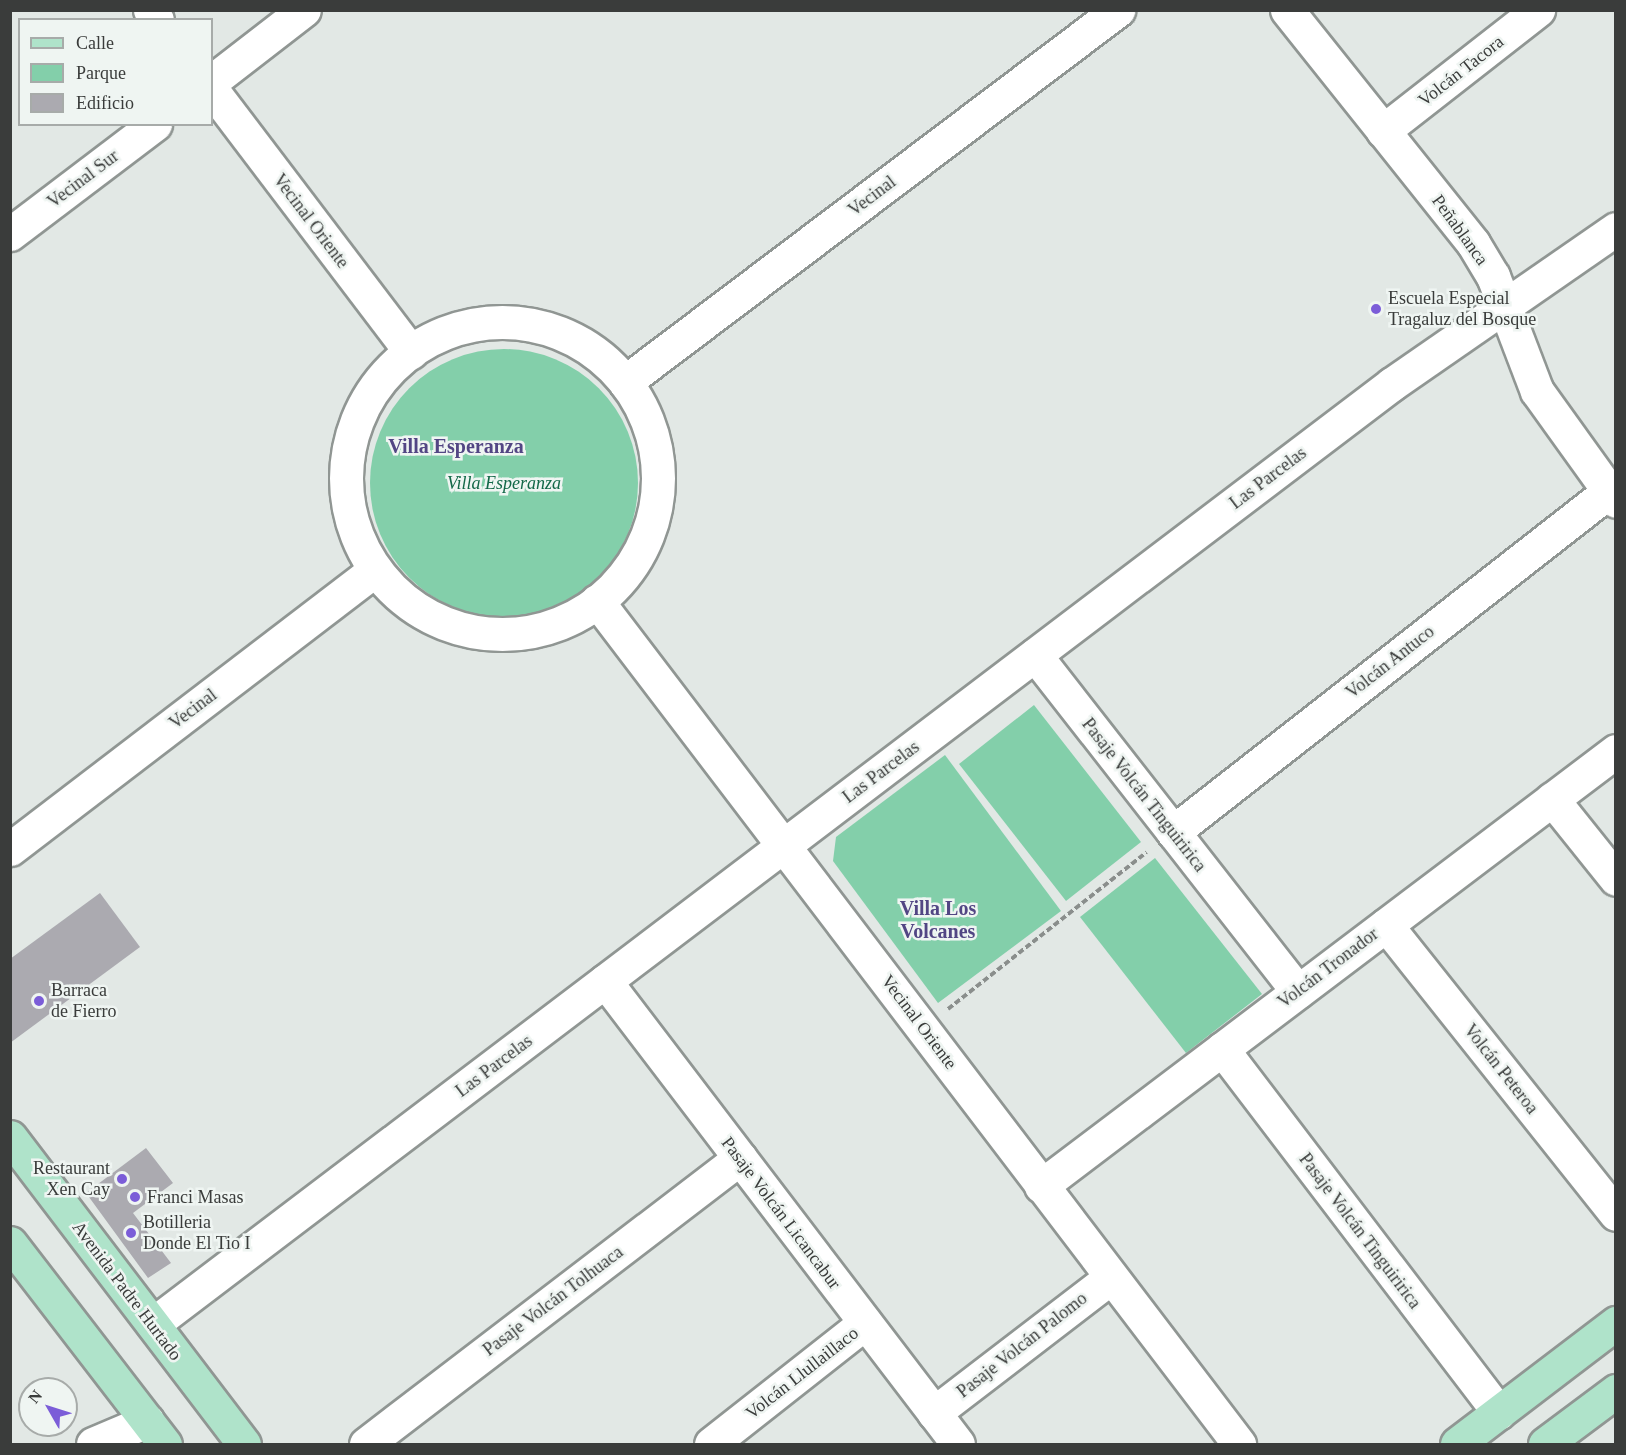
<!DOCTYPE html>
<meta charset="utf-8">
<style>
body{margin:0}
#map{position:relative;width:1626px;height:1455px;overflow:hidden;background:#e2e8e5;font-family:Georgia,serif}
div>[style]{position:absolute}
.green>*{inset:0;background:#83cfaa}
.round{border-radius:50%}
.building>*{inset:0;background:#abaab0}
.path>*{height:4px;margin-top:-2px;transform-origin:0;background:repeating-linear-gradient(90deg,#8a8e8c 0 6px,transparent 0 9px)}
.roads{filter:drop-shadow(2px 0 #909693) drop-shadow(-2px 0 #909693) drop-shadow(0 2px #909693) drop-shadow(0 -2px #909693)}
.minor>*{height:33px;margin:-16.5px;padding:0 16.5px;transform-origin:16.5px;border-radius:16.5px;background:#fff}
.minor>.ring{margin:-16.5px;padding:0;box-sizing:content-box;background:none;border:33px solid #fff;border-radius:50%}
.primary>*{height:33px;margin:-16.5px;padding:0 16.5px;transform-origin:16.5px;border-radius:16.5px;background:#afe3ca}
.dots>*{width:16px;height:16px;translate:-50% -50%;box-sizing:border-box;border:3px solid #eff5f2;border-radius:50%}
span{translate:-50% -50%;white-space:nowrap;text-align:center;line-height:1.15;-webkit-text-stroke:5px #eff5f2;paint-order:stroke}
.street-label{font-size:18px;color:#3a3c3b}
.poi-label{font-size:18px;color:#3a3c3b}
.left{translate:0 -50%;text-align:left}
.right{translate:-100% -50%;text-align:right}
.park-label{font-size:18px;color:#126848;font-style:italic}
.neighbourhood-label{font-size:20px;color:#524684;font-weight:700}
.frame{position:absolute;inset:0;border:12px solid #3a3c3b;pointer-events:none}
.legend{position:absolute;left:18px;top:18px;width:195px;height:108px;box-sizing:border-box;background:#eff5f2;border:2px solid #a7aba9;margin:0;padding:8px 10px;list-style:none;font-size:18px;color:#3a3c3b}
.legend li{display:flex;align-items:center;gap:12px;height:30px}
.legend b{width:30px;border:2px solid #a7aba9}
.north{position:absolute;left:18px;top:1377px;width:60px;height:60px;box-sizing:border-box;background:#eff5f2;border:2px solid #a7aba9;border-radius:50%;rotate:309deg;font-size:16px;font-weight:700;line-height:24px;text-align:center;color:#3a3c3b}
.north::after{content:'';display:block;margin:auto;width:21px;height:27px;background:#7b5dd8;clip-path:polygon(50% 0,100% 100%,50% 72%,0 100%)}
</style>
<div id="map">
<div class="green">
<i class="round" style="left:370px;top:349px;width:268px;height:268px"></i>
<i style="clip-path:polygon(1034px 705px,1141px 842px,1066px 901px,959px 764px)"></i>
<i style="clip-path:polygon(945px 755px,1061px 911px,938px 1003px,833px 861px,836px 837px)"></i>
<i style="clip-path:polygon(1155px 858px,1262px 994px,1186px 1053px,1080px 917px)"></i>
</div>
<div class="building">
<i style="clip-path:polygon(100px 893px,140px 947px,10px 1043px,10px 959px)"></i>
<i style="clip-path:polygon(146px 1148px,173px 1183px,133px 1213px,171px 1263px,148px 1278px,86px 1193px)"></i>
</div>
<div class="path">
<i style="left:948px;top:1009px;width:253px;rotate:-38.3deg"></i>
</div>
<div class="roads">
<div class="minor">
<i style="left:150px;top:10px;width:12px;rotate:55deg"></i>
<i style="left:1287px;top:10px;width:298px;rotate:51.4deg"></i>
<i style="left:1473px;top:243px;width:39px;rotate:59deg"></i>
<i style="left:1493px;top:276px;width:123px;rotate:69.1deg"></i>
<i style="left:1537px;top:391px;width:135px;rotate:54.3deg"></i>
<i style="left:212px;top:81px;width:116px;rotate:-37.7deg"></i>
<i style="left:212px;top:90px;width:329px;rotate:52.8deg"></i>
<i style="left:1383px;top:131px;width:197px;rotate:-38deg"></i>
<i style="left:10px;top:234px;width:182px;rotate:-37.2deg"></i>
<i class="ring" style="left:346px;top:322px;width:279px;height:279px"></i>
<i style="left:625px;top:382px;width:618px;rotate:-37.04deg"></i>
<i style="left:597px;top:601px;width:1060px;rotate:52.71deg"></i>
<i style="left:1035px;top:655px;width:427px;rotate:52deg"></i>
<i style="left:1552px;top:799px;width:102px;rotate:51.3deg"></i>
<i style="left:1173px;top:832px;width:552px;rotate:-38.01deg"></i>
<i style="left:10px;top:849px;width:459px;rotate:-37.4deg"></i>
<i style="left:1386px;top:925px;width:369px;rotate:51.5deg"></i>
<i style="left:605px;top:981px;width:582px;rotate:52.68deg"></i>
<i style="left:1222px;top:1049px;width:457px;rotate:52.7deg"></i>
<i style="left:1041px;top:1186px;width:721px;rotate:-37.11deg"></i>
<i style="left:153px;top:1324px;width:1555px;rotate:-37.19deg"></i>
<i style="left:1392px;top:384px;width:272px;rotate:-34.7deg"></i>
<i style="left:934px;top:1413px;width:223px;rotate:-37.5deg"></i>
<i style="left:93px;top:1444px;width:59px;rotate:-23.1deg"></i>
<i style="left:366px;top:1444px;width:471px;rotate:-37.4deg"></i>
<i style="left:711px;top:1444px;width:196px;rotate:-38.2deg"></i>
</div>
<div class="primary">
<i style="left:10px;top:1137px;width:386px;rotate:52.7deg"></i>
<i style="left:10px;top:1243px;width:254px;rotate:52.4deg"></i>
<i style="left:1457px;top:1444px;width:200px;rotate:-37.3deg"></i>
<i style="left:1545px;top:1444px;width:89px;rotate:-36.7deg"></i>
</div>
</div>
<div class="dots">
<i style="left:1376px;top:309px;background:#7b5dd8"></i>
<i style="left:39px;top:1001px;background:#7b5dd8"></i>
<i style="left:122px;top:1179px;background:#7b5dd8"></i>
<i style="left:135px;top:1197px;background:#7b5dd8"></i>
<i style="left:131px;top:1233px;background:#7b5dd8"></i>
</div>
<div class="street-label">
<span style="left:1461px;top:71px;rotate:-38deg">Volcán Tacora</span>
<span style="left:83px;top:179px;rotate:-37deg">Vecinal Sur</span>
<span style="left:872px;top:196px;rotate:-37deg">Vecinal</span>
<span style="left:311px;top:221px;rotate:53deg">Vecinal Oriente</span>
<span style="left:1460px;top:230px;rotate:54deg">Peñablanca</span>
<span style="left:1268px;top:478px;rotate:-37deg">Las Parcelas</span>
<span style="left:1390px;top:662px;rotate:-38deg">Volcán Antuco</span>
<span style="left:193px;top:709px;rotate:-37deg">Vecinal</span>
<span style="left:881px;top:772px;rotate:-37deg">Las Parcelas</span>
<span style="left:1144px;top:795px;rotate:52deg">Pasaje Volcán Tinguiririca</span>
<span style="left:1328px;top:968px;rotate:-37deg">Volcán Tronador</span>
<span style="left:919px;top:1022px;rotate:53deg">Vecinal Oriente</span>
<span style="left:494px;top:1066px;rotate:-37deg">Las Parcelas</span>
<span style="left:1501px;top:1069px;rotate:52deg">Volcán Peteroa</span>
<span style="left:781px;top:1213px;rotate:53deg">Pasaje Volcán Licancabur</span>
<span style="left:1360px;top:1231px;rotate:53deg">Pasaje Volcán Tinguiririca</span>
<span style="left:127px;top:1291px;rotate:53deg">Avenida Padre Hurtado</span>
<span style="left:553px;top:1301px;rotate:-37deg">Pasaje Volcán Tolhuaca</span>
<span style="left:1022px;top:1345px;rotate:-38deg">Pasaje Volcán Palomo</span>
<span style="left:802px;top:1373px;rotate:-38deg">Volcán Llullaillaco</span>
</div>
<div class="poi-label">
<span class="left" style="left:1388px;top:309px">Escuela Especial<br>Tragaluz del Bosque</span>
<span class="left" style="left:51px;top:1001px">Barraca<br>de Fierro</span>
<span class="right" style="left:110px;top:1179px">Restaurant<br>Xen Cay</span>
<span class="left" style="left:147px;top:1197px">Franci Masas</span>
<span class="left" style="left:143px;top:1233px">Botilleria<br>Donde El Tio I</span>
</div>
<div class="park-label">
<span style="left:504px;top:483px">Villa Esperanza</span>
</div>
<div class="neighbourhood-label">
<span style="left:456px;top:446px">Villa Esperanza</span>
<span style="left:938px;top:920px">Villa Los<br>Volcanes</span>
</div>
<div class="frame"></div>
<ul class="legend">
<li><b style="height:8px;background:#afe3ca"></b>Calle</li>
<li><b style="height:16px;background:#83cfaa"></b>Parque</li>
<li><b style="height:16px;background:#abaab0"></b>Edificio</li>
</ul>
<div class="north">N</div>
</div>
